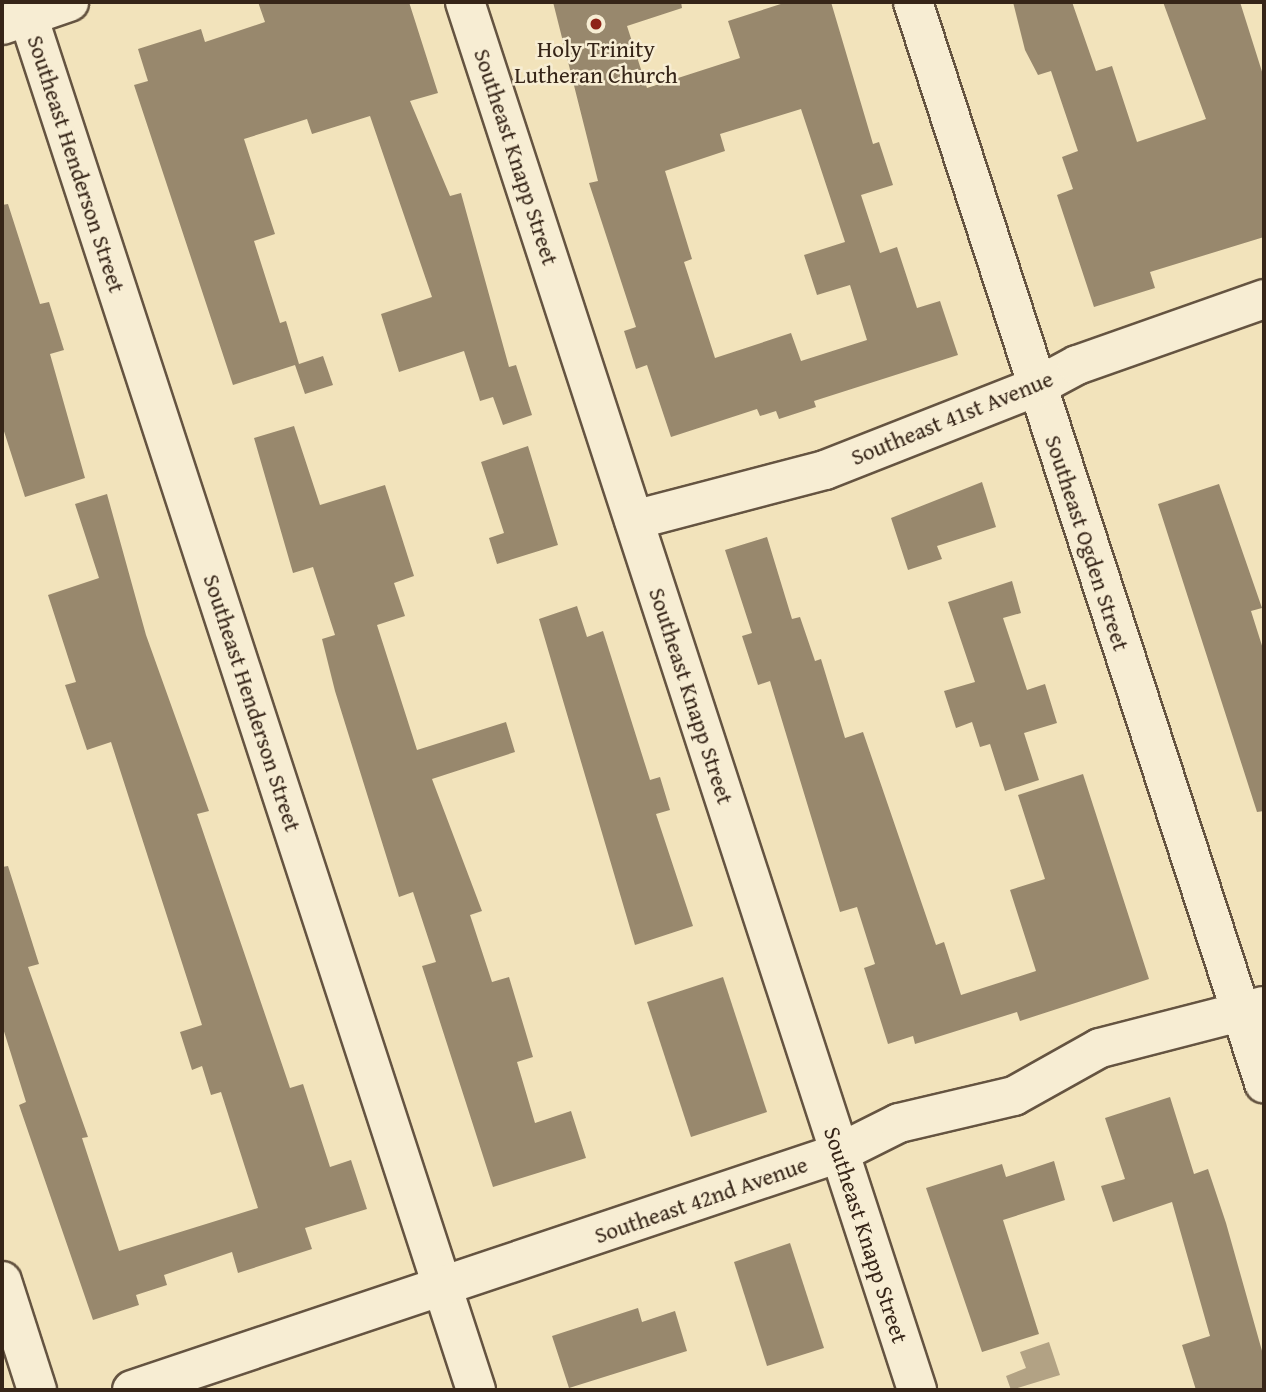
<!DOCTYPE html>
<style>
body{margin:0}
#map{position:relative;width:1266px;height:1392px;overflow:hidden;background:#f2e3bb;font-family:"Gentium Book Plus",serif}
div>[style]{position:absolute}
.water>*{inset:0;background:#b2a284}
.building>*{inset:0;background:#98886d}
.roads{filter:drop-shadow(2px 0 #655441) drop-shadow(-2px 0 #655441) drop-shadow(0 2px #655441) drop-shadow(0 -2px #655441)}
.street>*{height:38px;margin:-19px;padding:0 19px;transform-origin:19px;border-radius:19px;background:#f7edd3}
.secondary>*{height:38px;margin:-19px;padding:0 19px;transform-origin:19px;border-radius:19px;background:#f7edd3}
.dots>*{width:19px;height:19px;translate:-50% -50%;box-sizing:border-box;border:4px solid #f7edd3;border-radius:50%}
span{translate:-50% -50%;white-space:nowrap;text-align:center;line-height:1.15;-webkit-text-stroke:5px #f7edd3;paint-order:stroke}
.poi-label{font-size:23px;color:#362518}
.street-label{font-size:23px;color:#362518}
.frame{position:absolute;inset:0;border:4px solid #362518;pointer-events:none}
</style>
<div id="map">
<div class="water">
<i style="clip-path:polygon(1049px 1342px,1060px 1375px,1011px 1390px,1006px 1376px,1026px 1368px,1020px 1352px)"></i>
</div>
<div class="building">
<i style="clip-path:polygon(258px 2px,409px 2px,438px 93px,410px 101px,450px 196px,461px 193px,509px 367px,516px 365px,532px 415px,503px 425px,493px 397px,480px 401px,464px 351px,399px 372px,381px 314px,432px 297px,370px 116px,312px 134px,307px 119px,244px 139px,275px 234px,254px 241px,280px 323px,286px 321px,299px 364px,323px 356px,333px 385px,305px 394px,295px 365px,233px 385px,134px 85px,148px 81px,138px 49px,201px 29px,205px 42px,265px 22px)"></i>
<i style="clip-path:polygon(evenodd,553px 2px,681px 2px,682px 8px,627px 26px,647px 88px,740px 58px,728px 21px,787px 2px,831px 2px,873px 144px,879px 142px,893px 185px,861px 195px,880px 253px,897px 247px,917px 308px,940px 301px,958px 355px,814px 401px,816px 407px,779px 419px,776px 411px,760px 416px,757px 409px,671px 437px,647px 365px,636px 369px,624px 331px,636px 327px,589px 183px,598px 181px,553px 2px,801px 109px,845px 242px,804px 255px,817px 295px,850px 285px,867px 340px,801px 361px,791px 333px,715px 358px,684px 262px,692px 259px,665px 171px,725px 151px,720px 134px,801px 109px)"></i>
<i style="clip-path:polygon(1013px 2px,1072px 2px,1096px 71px,1112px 66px,1137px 142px,1206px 119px,1163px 2px,1240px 2px,1264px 78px,1264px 237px,1150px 272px,1155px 288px,1094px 307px,1057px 195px,1073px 189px,1062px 157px,1078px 151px,1051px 71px,1038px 75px,1025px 50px)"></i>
<i style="clip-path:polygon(8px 204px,40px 304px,49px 302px,64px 350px,50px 354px,85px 478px,25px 497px,2px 425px,2px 205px)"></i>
<i style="clip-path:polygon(294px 426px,320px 505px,385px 485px,414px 576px,394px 583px,405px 616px,377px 625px,417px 750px,506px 722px,515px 752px,432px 779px,482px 911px,470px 915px,492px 982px,509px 977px,533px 1057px,517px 1062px,535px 1123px,571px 1111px,586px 1158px,493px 1187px,422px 966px,436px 962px,413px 892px,399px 897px,335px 691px,322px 639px,335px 635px,313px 567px,293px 573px,254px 438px)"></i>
<i style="clip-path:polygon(528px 446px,558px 545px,497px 564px,489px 538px,504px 533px,481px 462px)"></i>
<i style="clip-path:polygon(982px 482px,996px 527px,937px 546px,942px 559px,908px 570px,891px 518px)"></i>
<i style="clip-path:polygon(1219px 484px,1262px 608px,1251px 611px,1264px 652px,1264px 811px,1257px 812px,1158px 504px)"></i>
<i style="clip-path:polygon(107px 494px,146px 635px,209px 811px,197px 814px,290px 1088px,303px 1084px,330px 1167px,351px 1160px,367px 1209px,305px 1228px,312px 1249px,238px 1273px,232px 1252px,164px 1275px,167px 1285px,136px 1295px,139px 1305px,93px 1320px,19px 1105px,26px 1102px,2px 1025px,2px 867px,8px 866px,39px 964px,28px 967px,88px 1137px,82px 1138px,119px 1251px,258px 1208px,221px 1092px,211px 1095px,202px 1066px,192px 1070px,180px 1032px,202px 1025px,111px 742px,87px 750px,65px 685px,76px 682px,48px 595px,99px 578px,75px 504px)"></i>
<i style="clip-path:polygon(767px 537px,792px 619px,800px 617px,815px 661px,821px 659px,845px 738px,863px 732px,936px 945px,944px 942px,961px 995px,1036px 971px,1010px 890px,1045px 879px,1018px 795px,1083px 774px,1149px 979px,1020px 1021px,1017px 1012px,915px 1044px,913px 1036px,888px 1044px,864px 968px,875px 964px,857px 907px,840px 912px,770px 681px,758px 685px,742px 636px,752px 633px,725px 550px)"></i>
<i style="clip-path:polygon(1012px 581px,1021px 613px,1003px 618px,1027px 690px,1045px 684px,1057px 723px,1024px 733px,1039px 780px,1005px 791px,990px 744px,980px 747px,972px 722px,956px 728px,944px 691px,975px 682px,948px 602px)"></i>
<i style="clip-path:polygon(577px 606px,587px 637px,603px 631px,650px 780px,660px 777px,670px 810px,656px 814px,693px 926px,635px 945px,539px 619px)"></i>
<i style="clip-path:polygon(723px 977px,767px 1112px,691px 1137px,647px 1002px)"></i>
<i style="clip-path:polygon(1170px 1097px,1194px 1174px,1208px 1169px,1226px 1223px,1264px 1358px,1264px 1390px,1196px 1390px,1182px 1345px,1210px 1336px,1172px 1202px,1113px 1222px,1101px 1186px,1125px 1179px,1105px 1118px)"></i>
<i style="clip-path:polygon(1054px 1161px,1065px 1200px,1003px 1220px,1039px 1334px,982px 1352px,926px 1188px,1002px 1164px,1006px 1177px)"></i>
<i style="clip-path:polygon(790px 1243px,824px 1348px,767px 1366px,734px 1262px)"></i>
<i style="clip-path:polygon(638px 1308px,642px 1322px,675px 1311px,687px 1351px,569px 1388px,552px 1336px)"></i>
</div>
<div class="roads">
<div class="street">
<i style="left:465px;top:2px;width:1460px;rotate:71.96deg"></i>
<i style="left:913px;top:2px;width:1137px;rotate:72.01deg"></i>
<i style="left:28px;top:16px;width:1445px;rotate:71.94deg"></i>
<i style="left:634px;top:520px;width:197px;rotate:-14.7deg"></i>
<i style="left:825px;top:470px;width:227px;rotate:-21.5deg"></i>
<i style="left:1036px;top:387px;width:47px;rotate:-28.2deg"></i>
<i style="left:1077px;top:365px;width:198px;rotate:-19.4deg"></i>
<i style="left:2px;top:1281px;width:114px;rotate:72.2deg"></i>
<i style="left:132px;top:1390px;width:746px;rotate:-18.53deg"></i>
<i style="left:839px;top:1153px;width:67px;rotate:-26.6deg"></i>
<i style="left:899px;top:1123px;width:118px;rotate:-13.2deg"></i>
<i style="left:1014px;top:1096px;width:98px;rotate:-29.2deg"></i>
<i style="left:1100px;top:1048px;width:169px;rotate:-14.4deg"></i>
</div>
<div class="secondary">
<i style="left:2px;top:25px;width:71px;rotate:-18.9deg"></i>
</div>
</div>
<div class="dots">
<i style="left:596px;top:24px;background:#8f2418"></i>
</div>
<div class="poi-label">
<span style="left:596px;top:62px">Holy Trinity<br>Lutheran Church</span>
</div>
<div class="street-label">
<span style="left:516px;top:157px;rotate:72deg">Southeast Knapp Street</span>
<span style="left:76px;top:164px;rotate:72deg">Southeast Henderson Street</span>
<span style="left:952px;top:418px;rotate:-22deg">Southeast 41st Avenue</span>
<span style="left:1087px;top:543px;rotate:72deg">Southeast Ogden Street</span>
<span style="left:691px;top:696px;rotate:72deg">Southeast Knapp Street</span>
<span style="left:252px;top:703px;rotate:72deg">Southeast Henderson Street</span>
<span style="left:701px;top:1200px;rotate:-19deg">Southeast 42nd Avenue</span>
<span style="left:866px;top:1235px;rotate:72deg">Southeast Knapp Street</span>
</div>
<div class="frame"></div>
</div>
